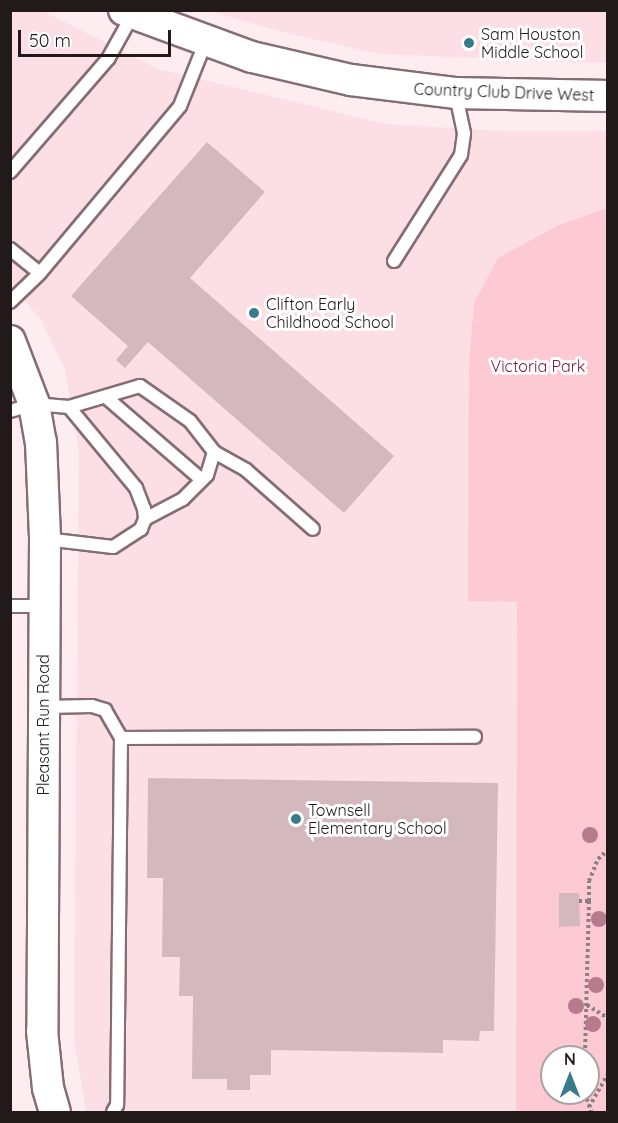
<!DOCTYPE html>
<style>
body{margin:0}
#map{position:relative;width:618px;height:1123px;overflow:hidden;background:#fdedf0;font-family:Quicksand,sans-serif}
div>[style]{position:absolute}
.built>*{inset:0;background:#fbdfe4}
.green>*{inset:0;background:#fdc9d3}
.building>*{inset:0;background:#d3b9be}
.path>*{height:4px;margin-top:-2px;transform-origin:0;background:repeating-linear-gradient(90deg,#8c8082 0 3px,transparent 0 6px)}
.roads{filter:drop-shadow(2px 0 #856e73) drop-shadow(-2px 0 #856e73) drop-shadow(0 2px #856e73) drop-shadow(0 -2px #856e73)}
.service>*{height:12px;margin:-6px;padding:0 6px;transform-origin:6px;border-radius:6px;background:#fff}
.tertiary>*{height:30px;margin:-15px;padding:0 15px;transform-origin:15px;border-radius:15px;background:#fff}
.trees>*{width:16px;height:16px;margin:-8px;border-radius:50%;background:#b77b8e}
.dots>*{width:16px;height:16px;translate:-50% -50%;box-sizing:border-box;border:3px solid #fff;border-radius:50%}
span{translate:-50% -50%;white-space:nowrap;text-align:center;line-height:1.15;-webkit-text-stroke:6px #fff;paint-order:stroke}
.poi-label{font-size:16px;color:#22191b}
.left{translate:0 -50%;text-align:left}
.street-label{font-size:16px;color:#22191b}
.park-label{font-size:16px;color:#7d1e3e}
.frame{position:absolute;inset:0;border:12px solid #22191b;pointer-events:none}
.north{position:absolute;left:540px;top:1045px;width:60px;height:60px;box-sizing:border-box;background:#fff;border:2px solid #a7a3a4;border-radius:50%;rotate:0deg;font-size:16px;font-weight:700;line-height:24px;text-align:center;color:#22191b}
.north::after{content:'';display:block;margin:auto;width:21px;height:27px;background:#387c8c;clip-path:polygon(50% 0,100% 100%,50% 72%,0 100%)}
.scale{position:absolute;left:18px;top:30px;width:153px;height:27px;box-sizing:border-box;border:3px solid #22191b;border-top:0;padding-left:8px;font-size:18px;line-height:21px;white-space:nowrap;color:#22191b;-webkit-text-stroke:4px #fff;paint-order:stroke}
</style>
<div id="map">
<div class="built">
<i style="clip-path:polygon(11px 11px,42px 11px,159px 69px,385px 124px,504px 131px,607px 131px,607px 208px,559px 225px,468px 601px,517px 602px,516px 1112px,86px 1112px,74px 1037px,79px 451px,65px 369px,42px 322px,11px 282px)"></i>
<i style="clip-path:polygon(209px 11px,607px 11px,607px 63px,380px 54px,282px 32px)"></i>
</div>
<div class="green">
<i style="clip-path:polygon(evenodd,607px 208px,607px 1112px,516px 1112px,517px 602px,468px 601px,469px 365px,474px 303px,498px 258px,559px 225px,607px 208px,552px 1057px,588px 1057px,588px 1093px,552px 1093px,552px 1057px)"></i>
</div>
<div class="building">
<i style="clip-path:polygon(207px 142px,265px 192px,190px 278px,394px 456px,344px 513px,148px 342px,125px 368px,116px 360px,128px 346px,71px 296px)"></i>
<i style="clip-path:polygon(148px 778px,498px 783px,494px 1031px,480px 1031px,479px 1041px,443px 1040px,443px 1053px,271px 1050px,271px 1075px,250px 1075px,250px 1090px,227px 1090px,227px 1079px,192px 1079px,193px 996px,179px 996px,180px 957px,162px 957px,163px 878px,147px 878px)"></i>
<i style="clip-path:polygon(559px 893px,579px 893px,580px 926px,559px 927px)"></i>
</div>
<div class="path">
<i style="left:608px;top:738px;width:102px;rotate:90deg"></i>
<i style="left:579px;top:901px;width:10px"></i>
<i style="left:589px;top:901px;width:156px;rotate:91.5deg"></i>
<i style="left:589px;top:901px;width:20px;rotate:-90deg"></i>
<i style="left:589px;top:881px;width:24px;rotate:-68deg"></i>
<i style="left:598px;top:859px;width:13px;rotate:-42deg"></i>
<i style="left:587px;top:1005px;width:25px;rotate:32deg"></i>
<i style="left:608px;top:1064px;width:1px;rotate:90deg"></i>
<i style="left:585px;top:1093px;width:20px;rotate:72deg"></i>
<i style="left:589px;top:1107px;width:38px;rotate:-60deg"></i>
</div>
<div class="roads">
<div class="service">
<i style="left:10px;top:172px;width:150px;rotate:-49.1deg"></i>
<i style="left:108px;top:59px;width:51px;rotate:-60.9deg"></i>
<i style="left:10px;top:249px;width:38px;rotate:39deg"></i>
<i style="left:40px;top:273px;width:218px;rotate:-50deg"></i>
<i style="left:180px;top:106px;width:70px;rotate:-68.2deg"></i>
<i style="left:394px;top:261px;width:125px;rotate:-57.7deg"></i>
<i style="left:461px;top:155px;width:22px;rotate:-82deg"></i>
<i style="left:464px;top:133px;width:40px;rotate:-102deg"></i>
<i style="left:10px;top:302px;width:42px;rotate:-44deg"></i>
<i style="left:107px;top:398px;width:125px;rotate:40.8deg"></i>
<i style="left:69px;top:407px;width:74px;rotate:-16.5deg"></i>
<i style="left:140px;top:386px;width:61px;rotate:35deg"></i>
<i style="left:190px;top:421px;width:39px;rotate:52deg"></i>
<i style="left:214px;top:452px;width:24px;rotate:107deg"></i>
<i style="left:207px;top:475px;width:34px;rotate:135deg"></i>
<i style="left:183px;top:499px;width:43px;rotate:152.2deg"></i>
<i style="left:10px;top:411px;width:25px;rotate:-16deg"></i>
<i style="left:34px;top:404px;width:35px;rotate:5deg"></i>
<i style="left:69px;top:407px;width:105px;rotate:50.4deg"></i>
<i style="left:136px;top:488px;width:22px;rotate:69deg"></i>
<i style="left:144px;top:509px;width:10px;rotate:84deg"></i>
<i style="left:145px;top:519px;width:11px;rotate:112deg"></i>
<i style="left:141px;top:529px;width:33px;rotate:147deg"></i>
<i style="left:113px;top:547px;width:68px;rotate:-173.3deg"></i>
<i style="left:214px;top:452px;width:37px;rotate:29deg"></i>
<i style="left:246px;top:470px;width:89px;rotate:41.4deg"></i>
<i style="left:10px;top:606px;width:34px"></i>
<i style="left:44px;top:707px;width:48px;rotate:-1.2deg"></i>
<i style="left:92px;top:706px;width:14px;rotate:17deg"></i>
<i style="left:105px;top:710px;width:32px;rotate:60deg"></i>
<i style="left:121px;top:738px;width:367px;rotate:90.6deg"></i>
<i style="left:117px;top:1105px;width:8px;rotate:120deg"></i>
<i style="left:121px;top:738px;width:354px;rotate:-0.2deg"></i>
</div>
<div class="tertiary">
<i style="left:124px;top:10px;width:136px;rotate:20.2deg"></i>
<i style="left:252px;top:57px;width:102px;rotate:13.1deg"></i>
<i style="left:351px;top:80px;width:106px;rotate:7.1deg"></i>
<i style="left:456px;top:93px;width:152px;rotate:1.1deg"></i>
<i style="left:10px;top:341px;width:67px;rotate:69.1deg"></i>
<i style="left:34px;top:404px;width:39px;rotate:80deg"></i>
<i style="left:41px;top:442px;width:97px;rotate:87.6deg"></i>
<i style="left:45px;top:539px;width:492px;rotate:90.3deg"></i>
<i style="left:42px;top:1031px;width:57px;rotate:84deg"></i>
<i style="left:48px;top:1088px;width:25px;rotate:74deg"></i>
</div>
</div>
<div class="trees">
<i style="left:590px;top:835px"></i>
<i style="left:599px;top:919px"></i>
<i style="left:596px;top:985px"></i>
<i style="left:576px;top:1006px"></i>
<i style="left:593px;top:1024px"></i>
</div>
<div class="dots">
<i style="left:469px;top:43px;background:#387c8c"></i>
<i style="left:254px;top:313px;background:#387c8c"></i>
<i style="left:296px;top:819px;background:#387c8c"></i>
</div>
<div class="poi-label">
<span class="left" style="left:481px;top:43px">Sam Houston<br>Middle School</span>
<span class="left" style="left:266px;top:313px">Clifton Early<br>Childhood School</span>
<span class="left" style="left:308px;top:819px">Townsell<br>Elementary School</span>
</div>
<div class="street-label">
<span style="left:504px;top:92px;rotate:2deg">Country Club Drive West</span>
<span style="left:43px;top:725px;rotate:-90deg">Pleasant Run Road</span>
</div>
<div class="park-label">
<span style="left:538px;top:366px">Victoria Park</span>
</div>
<div class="frame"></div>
<div class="north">N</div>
<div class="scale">50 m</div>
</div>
